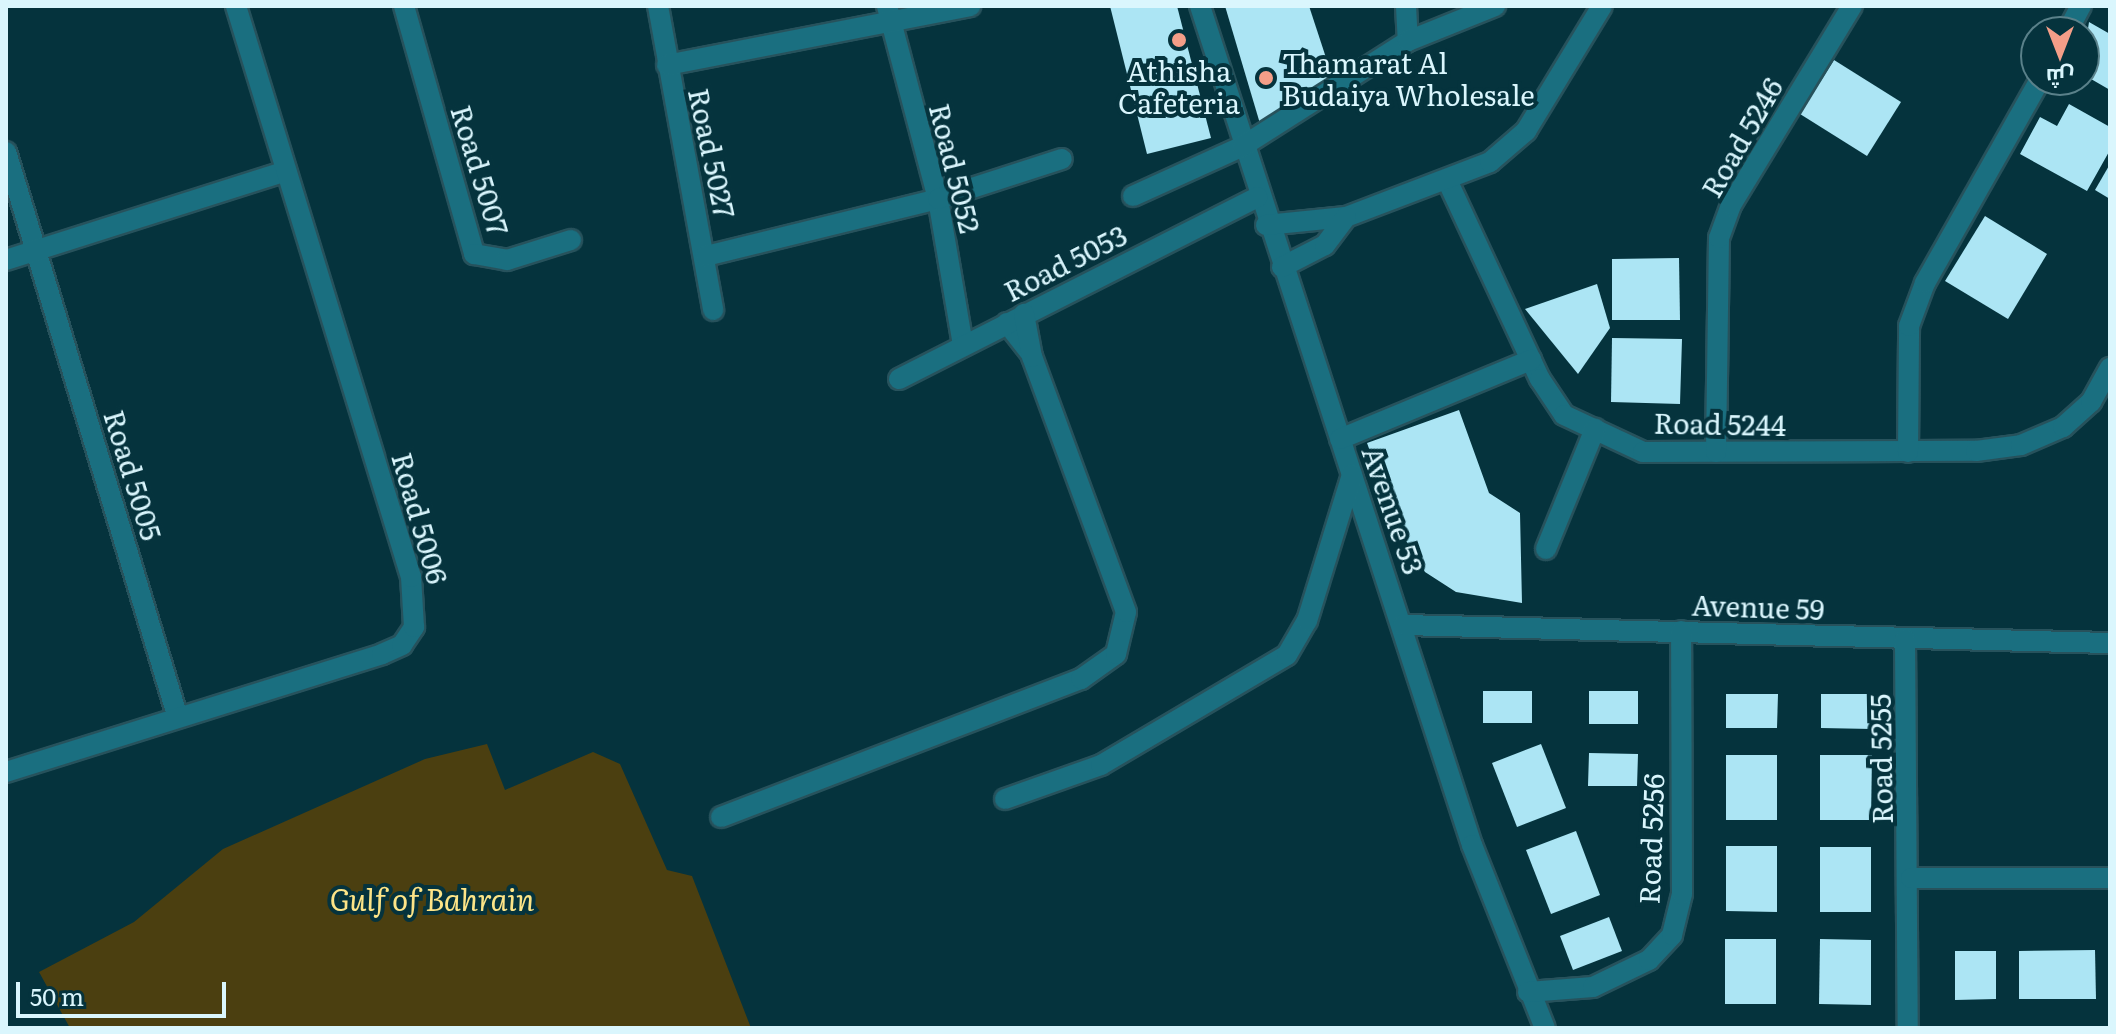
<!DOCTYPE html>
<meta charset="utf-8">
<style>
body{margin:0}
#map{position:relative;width:2116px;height:1034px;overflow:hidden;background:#05333d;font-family:Literata,Cairo,serif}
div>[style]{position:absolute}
.water>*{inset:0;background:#4b3f10}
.building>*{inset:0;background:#ace5f4}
.roads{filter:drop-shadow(2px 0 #27525c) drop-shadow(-2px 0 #27525c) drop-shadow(0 2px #27525c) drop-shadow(0 -2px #27525c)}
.minor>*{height:20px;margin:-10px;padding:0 10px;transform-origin:10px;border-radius:10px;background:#1a6f80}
.dots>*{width:22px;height:22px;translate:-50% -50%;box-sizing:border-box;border:4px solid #05333d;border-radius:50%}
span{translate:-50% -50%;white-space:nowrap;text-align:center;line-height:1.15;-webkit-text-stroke:8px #05333d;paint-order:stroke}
.poi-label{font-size:28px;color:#daf6fd}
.left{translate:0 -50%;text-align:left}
.street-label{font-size:28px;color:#daf6fd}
.water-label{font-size:30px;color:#fde487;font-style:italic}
.frame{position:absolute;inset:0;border:8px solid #daf6fd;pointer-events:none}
.north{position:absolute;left:2020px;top:16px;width:80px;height:80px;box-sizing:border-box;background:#05333d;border:2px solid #5a818a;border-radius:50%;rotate:180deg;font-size:22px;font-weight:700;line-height:32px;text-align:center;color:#daf6fd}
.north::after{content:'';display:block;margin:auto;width:28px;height:36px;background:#f49e88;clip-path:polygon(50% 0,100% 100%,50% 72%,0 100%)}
.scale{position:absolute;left:16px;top:982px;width:210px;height:36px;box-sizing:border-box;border:4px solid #daf6fd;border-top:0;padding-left:10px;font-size:24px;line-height:28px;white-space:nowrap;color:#daf6fd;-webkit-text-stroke:6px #05333d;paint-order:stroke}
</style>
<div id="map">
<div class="water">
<i style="clip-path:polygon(487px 744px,505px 790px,593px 752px,620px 764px,667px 870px,692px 876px,751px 1028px,70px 1028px,39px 972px,134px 922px,223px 849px,425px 759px)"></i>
</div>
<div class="building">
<i style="clip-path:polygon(1110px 6px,1177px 6px,1211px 138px,1147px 154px)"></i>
<i style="clip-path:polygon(1225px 6px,1309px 6px,1333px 79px,1261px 127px)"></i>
<i style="clip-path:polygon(2089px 22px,2110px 34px,2110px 90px,2091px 79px,2099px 64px,2084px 55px)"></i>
<i style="clip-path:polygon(1834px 60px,1901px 102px,1867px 156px,1800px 114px)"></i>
<i style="clip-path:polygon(2069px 104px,2110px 127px,2110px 150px,2087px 191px,2020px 154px,2040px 117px,2057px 126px)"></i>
<i style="clip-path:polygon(2110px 164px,2110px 199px,2095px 190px)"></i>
<i style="clip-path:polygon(1985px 216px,2047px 254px,2008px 319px,1945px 281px)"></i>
<i style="clip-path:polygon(1679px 258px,1680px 320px,1612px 320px,1612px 259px)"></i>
<i style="clip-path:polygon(1597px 284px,1610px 328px,1578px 374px,1525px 309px)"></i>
<i style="clip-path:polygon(1612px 338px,1682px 339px,1680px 404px,1611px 402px)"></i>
<i style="clip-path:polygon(1459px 410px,1489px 493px,1520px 513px,1522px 603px,1456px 592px,1425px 572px,1397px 526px,1367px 443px)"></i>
<i style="clip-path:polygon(1483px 691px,1532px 691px,1532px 723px,1483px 723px)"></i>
<i style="clip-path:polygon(1589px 691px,1638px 691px,1638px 724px,1589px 724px)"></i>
<i style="clip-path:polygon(1726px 694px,1778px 694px,1777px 728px,1726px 728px)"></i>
<i style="clip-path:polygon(1821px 694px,1872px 694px,1872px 729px,1821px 728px)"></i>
<i style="clip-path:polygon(1541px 744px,1566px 808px,1517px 827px,1492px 763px)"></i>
<i style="clip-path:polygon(1589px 753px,1638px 754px,1637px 786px,1588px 786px)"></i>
<i style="clip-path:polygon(1726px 755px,1777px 755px,1777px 820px,1726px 820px)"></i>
<i style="clip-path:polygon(1820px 755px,1872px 755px,1871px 820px,1820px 820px)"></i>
<i style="clip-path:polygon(1576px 831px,1600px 895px,1551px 914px,1526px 850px)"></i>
<i style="clip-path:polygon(1726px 846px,1777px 846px,1777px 912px,1726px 911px)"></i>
<i style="clip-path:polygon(1820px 847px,1871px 847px,1871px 912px,1820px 912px)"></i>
<i style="clip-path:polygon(1609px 917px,1622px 951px,1573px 970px,1560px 936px)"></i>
<i style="clip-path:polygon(1725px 939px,1776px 939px,1776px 1004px,1725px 1004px)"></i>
<i style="clip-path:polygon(1820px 939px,1871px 940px,1871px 1005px,1819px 1004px)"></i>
<i style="clip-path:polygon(2095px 950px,2096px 999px,2019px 999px,2019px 951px)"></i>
<i style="clip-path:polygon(1955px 951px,1996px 951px,1996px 999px,1955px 1000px)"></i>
</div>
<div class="roads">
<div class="minor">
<i style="left:404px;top:6px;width:258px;rotate:74.2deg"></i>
<i style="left:474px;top:254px;width:34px;rotate:10deg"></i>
<i style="left:507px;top:260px;width:67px;rotate:-17.4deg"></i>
<i style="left:658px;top:6px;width:309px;rotate:79.7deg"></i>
<i style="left:887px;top:6px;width:200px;rotate:75.2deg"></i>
<i style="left:938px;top:199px;width:148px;rotate:80.3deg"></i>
<i style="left:1200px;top:6px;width:882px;rotate:72.04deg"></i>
<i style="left:1472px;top:845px;width:197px;rotate:68.3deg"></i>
<i style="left:1406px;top:6px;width:35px;rotate:87deg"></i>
<i style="left:2067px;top:32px;width:30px;rotate:-62deg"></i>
<i style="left:667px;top:65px;width:309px;rotate:-11deg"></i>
<i style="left:6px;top:152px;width:588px;rotate:73.1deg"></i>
<i style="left:1448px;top:182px;width:217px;rotate:65deg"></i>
<i style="left:1540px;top:379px;width:43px;rotate:56.3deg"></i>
<i style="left:1564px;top:415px;width:87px;rotate:25.1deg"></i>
<i style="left:1643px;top:452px;width:333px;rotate:-0.2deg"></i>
<i style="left:1976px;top:451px;width:45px;rotate:-7.6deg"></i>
<i style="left:2021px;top:445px;width:46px;rotate:-23.2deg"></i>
<i style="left:2063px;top:427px;width:38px;rotate:-42deg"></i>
<i style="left:2091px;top:402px;width:39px;rotate:-61deg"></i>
<i style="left:1133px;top:196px;width:121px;rotate:-24.4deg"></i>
<i style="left:1243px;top:146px;width:196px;rotate:-32.5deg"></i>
<i style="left:1408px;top:41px;width:94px;rotate:-21.9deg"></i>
<i style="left:1266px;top:225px;width:80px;rotate:-5.7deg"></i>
<i style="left:1346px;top:217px;width:154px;rotate:-20.9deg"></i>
<i style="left:1490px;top:162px;width:48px;rotate:-40.7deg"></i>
<i style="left:1526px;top:131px;width:146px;rotate:-58.7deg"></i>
<i style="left:706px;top:256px;width:239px;rotate:-13.8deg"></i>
<i style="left:938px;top:199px;width:130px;rotate:-17.9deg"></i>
<i style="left:6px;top:260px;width:294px;rotate:-17.6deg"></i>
<i style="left:1282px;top:267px;width:48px;rotate:-27.1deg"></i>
<i style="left:1325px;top:245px;width:35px;rotate:-53deg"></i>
<i style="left:1007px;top:323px;width:37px;rotate:52deg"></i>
<i style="left:899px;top:379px;width:402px;rotate:-26.9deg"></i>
<i style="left:1340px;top:439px;width:207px;rotate:-22.5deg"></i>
<i style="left:1716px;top:452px;width:214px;rotate:-89.2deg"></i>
<i style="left:1719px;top:238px;width:35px;rotate:-70deg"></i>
<i style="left:1731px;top:205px;width:233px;rotate:-58.7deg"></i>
<i style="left:1908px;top:452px;width:126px;rotate:-89.5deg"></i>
<i style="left:1909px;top:326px;width:46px;rotate:-69.6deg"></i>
<i style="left:1925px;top:283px;width:233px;rotate:-60.5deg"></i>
<i style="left:1546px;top:549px;width:130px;rotate:-67.8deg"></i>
<i style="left:1403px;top:625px;width:707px;rotate:1.46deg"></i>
<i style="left:1905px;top:639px;width:389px;rotate:89.6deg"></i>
<i style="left:6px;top:772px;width:394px;rotate:-17.4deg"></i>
<i style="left:382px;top:654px;width:22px;rotate:-24deg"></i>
<i style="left:402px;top:645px;width:22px;rotate:-56deg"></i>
<i style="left:414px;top:627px;width:50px;rotate:-93.4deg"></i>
<i style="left:411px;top:577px;width:597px;rotate:-107.04deg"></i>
<i style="left:1005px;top:799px;width:102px;rotate:-19.5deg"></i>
<i style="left:1101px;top:765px;width:216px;rotate:-30.6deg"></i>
<i style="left:1287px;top:655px;width:39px;rotate:-60deg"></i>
<i style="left:1307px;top:621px;width:153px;rotate:-72.9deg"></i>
<i style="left:721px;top:817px;width:386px;rotate:-21deg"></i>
<i style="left:1081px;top:679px;width:43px;rotate:-35.5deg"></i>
<i style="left:1116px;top:654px;width:43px;rotate:-76.6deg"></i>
<i style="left:1126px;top:612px;width:272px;rotate:-110.2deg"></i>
<i style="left:1032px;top:357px;width:44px;rotate:-100.5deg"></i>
<i style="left:1911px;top:878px;width:199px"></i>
<i style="left:1528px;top:992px;width:65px;rotate:-4.4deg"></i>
<i style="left:1593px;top:987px;width:62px;rotate:-25.7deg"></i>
<i style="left:1649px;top:960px;width:34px;rotate:-47deg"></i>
<i style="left:1672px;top:935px;width:42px;rotate:-76.3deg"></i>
<i style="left:1682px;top:894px;width:263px;rotate:-90.2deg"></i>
</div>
</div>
<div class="dots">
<i style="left:1179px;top:40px;background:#f49e88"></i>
<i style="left:1266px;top:78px;background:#f49e88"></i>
</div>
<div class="poi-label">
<span class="left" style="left:1282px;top:78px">Thamarat Al<br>Budaiya Wholesale</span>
<span style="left:1179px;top:86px">Athisha<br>Cafeteria</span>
</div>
<div class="street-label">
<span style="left:1741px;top:137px;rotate:-60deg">Road 5246</span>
<span style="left:713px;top:153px;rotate:78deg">Road 5027</span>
<span style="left:956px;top:168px;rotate:76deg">Road 5052</span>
<span style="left:481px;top:170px;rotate:73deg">Road 5007</span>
<span style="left:1065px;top:262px;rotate:-27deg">Road 5053</span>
<span style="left:1720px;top:423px;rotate:1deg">Road 5244</span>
<span style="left:134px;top:475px;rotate:73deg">Road 5005</span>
<span style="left:1394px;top:510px;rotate:71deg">Avenue 53</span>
<span style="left:421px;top:518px;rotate:74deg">Road 5006</span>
<span style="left:1758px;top:606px;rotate:2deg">Avenue 59</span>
<span style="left:1880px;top:759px;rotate:-91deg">Road 5255</span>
<span style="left:1650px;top:839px;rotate:-88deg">Road 5256</span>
</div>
<div class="water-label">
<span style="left:432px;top:898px">Gulf of Bahrain</span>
</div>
<div class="frame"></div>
<div class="north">ش</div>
<div class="scale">50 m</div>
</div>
